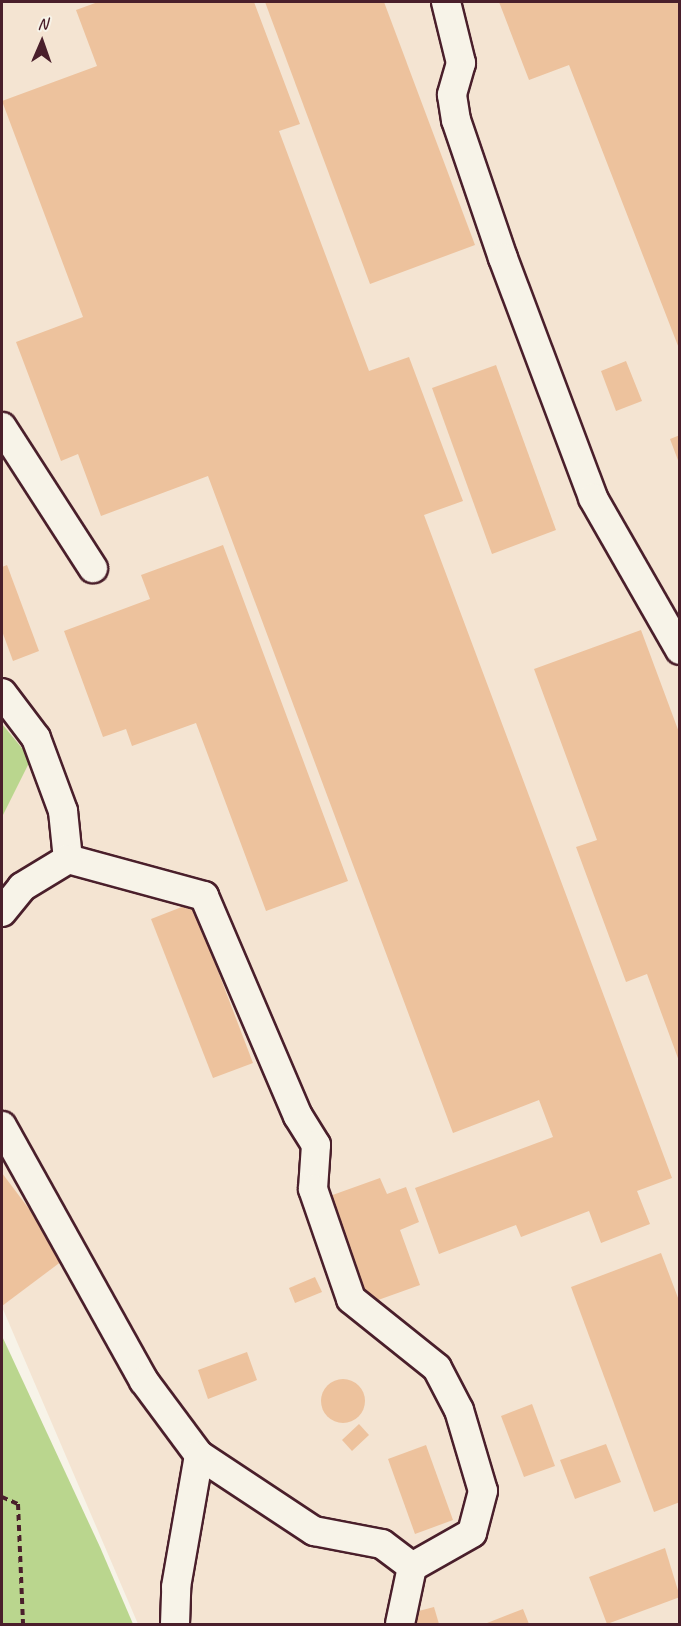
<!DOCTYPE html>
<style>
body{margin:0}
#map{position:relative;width:681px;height:1626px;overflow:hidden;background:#f7f3e8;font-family:Caveat,sans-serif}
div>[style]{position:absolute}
.built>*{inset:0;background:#f4e4d2}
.green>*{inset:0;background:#bad68e}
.building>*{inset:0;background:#edc29d}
.round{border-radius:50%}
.path>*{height:4px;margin-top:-2px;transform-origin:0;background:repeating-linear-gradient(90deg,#4a1f2b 0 6px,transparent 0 10.5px)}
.roads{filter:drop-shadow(2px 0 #4a1f2b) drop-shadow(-2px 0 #4a1f2b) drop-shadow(0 2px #4a1f2b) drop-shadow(0 -2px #4a1f2b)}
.minor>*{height:28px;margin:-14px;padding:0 14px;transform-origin:14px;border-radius:14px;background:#f7f3e8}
span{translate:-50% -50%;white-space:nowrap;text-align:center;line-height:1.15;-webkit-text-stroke:5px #f7f3e8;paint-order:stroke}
.frame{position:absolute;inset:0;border:3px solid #4a1f2b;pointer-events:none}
.north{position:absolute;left:12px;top:12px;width:60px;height:60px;-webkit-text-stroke:4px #f7f3e8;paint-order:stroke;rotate:2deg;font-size:16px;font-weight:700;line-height:24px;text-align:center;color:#4a1f2b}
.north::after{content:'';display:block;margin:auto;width:21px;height:27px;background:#4a1f2b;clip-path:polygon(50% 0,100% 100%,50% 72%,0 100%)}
</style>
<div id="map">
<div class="built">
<i style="clip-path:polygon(2px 2px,679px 2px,679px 1624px,138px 1624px,2px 1307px,2px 777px,6px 764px,2px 718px)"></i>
</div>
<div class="green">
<i style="clip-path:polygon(2px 724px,31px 759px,2px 817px)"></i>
<i style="clip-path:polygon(2px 1336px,100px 1547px,133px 1624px,2px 1624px)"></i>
</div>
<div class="building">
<i style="clip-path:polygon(98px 2px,254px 2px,300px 124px,279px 131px,369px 371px,409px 357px,463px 501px,424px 515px,672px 1178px,637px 1191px,650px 1224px,601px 1243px,589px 1211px,521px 1237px,516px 1225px,439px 1254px,415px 1188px,553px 1137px,539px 1100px,453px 1133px,208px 476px,101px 516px,78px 454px,61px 461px,16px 342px,83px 317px,2px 101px,97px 66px,76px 10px)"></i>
<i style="clip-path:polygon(265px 2px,384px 2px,475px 245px,370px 284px)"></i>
<i style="clip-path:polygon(499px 2px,680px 2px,680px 351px,569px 65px,529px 80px)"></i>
<i style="clip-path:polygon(626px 361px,642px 401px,616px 411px,601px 371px)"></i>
<i style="clip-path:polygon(496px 365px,556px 530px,492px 554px,432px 388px)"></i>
<i style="clip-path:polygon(680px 435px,680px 463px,679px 463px,670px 439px)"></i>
<i style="clip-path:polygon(223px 545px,348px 881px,266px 911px,196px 723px,132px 746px,126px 729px,103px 737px,64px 631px,150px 599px,141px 575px)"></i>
<i style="clip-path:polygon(7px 565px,39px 651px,13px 661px,2px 631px,2px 567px)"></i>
<i style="clip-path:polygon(641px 630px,680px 735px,679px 1061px,647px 974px,626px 982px,576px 847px,597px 840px,534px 669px)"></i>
<i style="clip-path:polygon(192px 903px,253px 1063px,213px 1078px,151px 919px)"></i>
<i style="clip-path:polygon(2px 1173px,66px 1258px,2px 1306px)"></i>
<i style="clip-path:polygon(380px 1178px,387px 1194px,406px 1187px,419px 1222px,400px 1230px,420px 1285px,367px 1304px,327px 1197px)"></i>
<i style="clip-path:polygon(661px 1253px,680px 1303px,680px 1502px,654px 1512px,571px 1287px)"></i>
<i style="clip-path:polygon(315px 1277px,322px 1292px,295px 1303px,289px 1288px)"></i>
<i style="clip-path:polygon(247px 1352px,257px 1380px,208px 1399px,198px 1370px)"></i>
<i class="round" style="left:321px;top:1379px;width:44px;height:44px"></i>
<i style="clip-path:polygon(532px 1404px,555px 1466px,524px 1477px,501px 1416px)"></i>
<i style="clip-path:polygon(359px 1424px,369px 1435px,352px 1451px,342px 1440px)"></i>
<i style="clip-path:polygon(606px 1444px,621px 1482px,575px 1499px,560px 1460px)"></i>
<i style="clip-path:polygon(426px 1445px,453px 1520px,415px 1534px,388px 1459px)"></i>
<i style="clip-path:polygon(665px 1548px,680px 1597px,607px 1624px,589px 1577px)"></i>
<i style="clip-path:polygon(434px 1607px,439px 1624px,415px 1624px,411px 1613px)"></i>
<i style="clip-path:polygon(523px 1609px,529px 1624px,488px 1624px,487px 1623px)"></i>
</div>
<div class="path">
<i style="left:2px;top:1497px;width:17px;rotate:24deg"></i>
<i style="left:18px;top:1504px;width:120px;rotate:87.6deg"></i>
</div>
<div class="roads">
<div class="minor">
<i style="left:446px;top:2px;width:63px;rotate:76.2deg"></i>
<i style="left:461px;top:63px;width:33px;rotate:106deg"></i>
<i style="left:452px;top:95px;width:25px;rotate:81deg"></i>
<i style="left:456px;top:120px;width:146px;rotate:71.2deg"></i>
<i style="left:503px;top:258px;width:256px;rotate:69.4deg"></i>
<i style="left:593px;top:498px;width:175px;rotate:60.2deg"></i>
<i style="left:2px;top:427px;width:168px;rotate:57.2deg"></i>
<i style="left:2px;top:693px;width:56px;rotate:52.9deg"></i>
<i style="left:36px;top:738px;width:78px;rotate:69.7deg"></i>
<i style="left:63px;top:811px;width:48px;rotate:84.1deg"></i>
<i style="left:68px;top:859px;width:141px;rotate:15.2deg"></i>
<i style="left:204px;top:896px;width:239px;rotate:66.9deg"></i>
<i style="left:298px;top:1116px;width:34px;rotate:58deg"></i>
<i style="left:316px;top:1145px;width:44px;rotate:93.9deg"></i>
<i style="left:313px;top:1189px;width:116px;rotate:70.9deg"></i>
<i style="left:351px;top:1299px;width:110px;rotate:38.7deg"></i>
<i style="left:437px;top:1368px;width:47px;rotate:62.4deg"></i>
<i style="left:459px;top:1410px;width:84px;rotate:73.5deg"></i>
<i style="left:483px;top:1491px;width:43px;rotate:104.7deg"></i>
<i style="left:472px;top:1533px;width:69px;rotate:150.5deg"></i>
<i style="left:2px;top:912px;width:32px;rotate:-51deg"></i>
<i style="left:22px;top:887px;width:54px;rotate:-31.3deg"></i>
<i style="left:2px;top:1126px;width:292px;rotate:60.9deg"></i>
<i style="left:144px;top:1381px;width:92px;rotate:53.4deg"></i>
<i style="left:199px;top:1455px;width:138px;rotate:33.5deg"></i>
<i style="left:314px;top:1531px;width:69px;rotate:10.8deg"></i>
<i style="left:382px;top:1544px;width:38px;rotate:37deg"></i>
<i style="left:412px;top:1567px;width:58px;rotate:101.9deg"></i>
<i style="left:175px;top:1624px;width:37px;rotate:-88deg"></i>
<i style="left:176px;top:1587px;width:134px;rotate:-80.1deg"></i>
</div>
</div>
<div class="frame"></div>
<div class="north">N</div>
</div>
